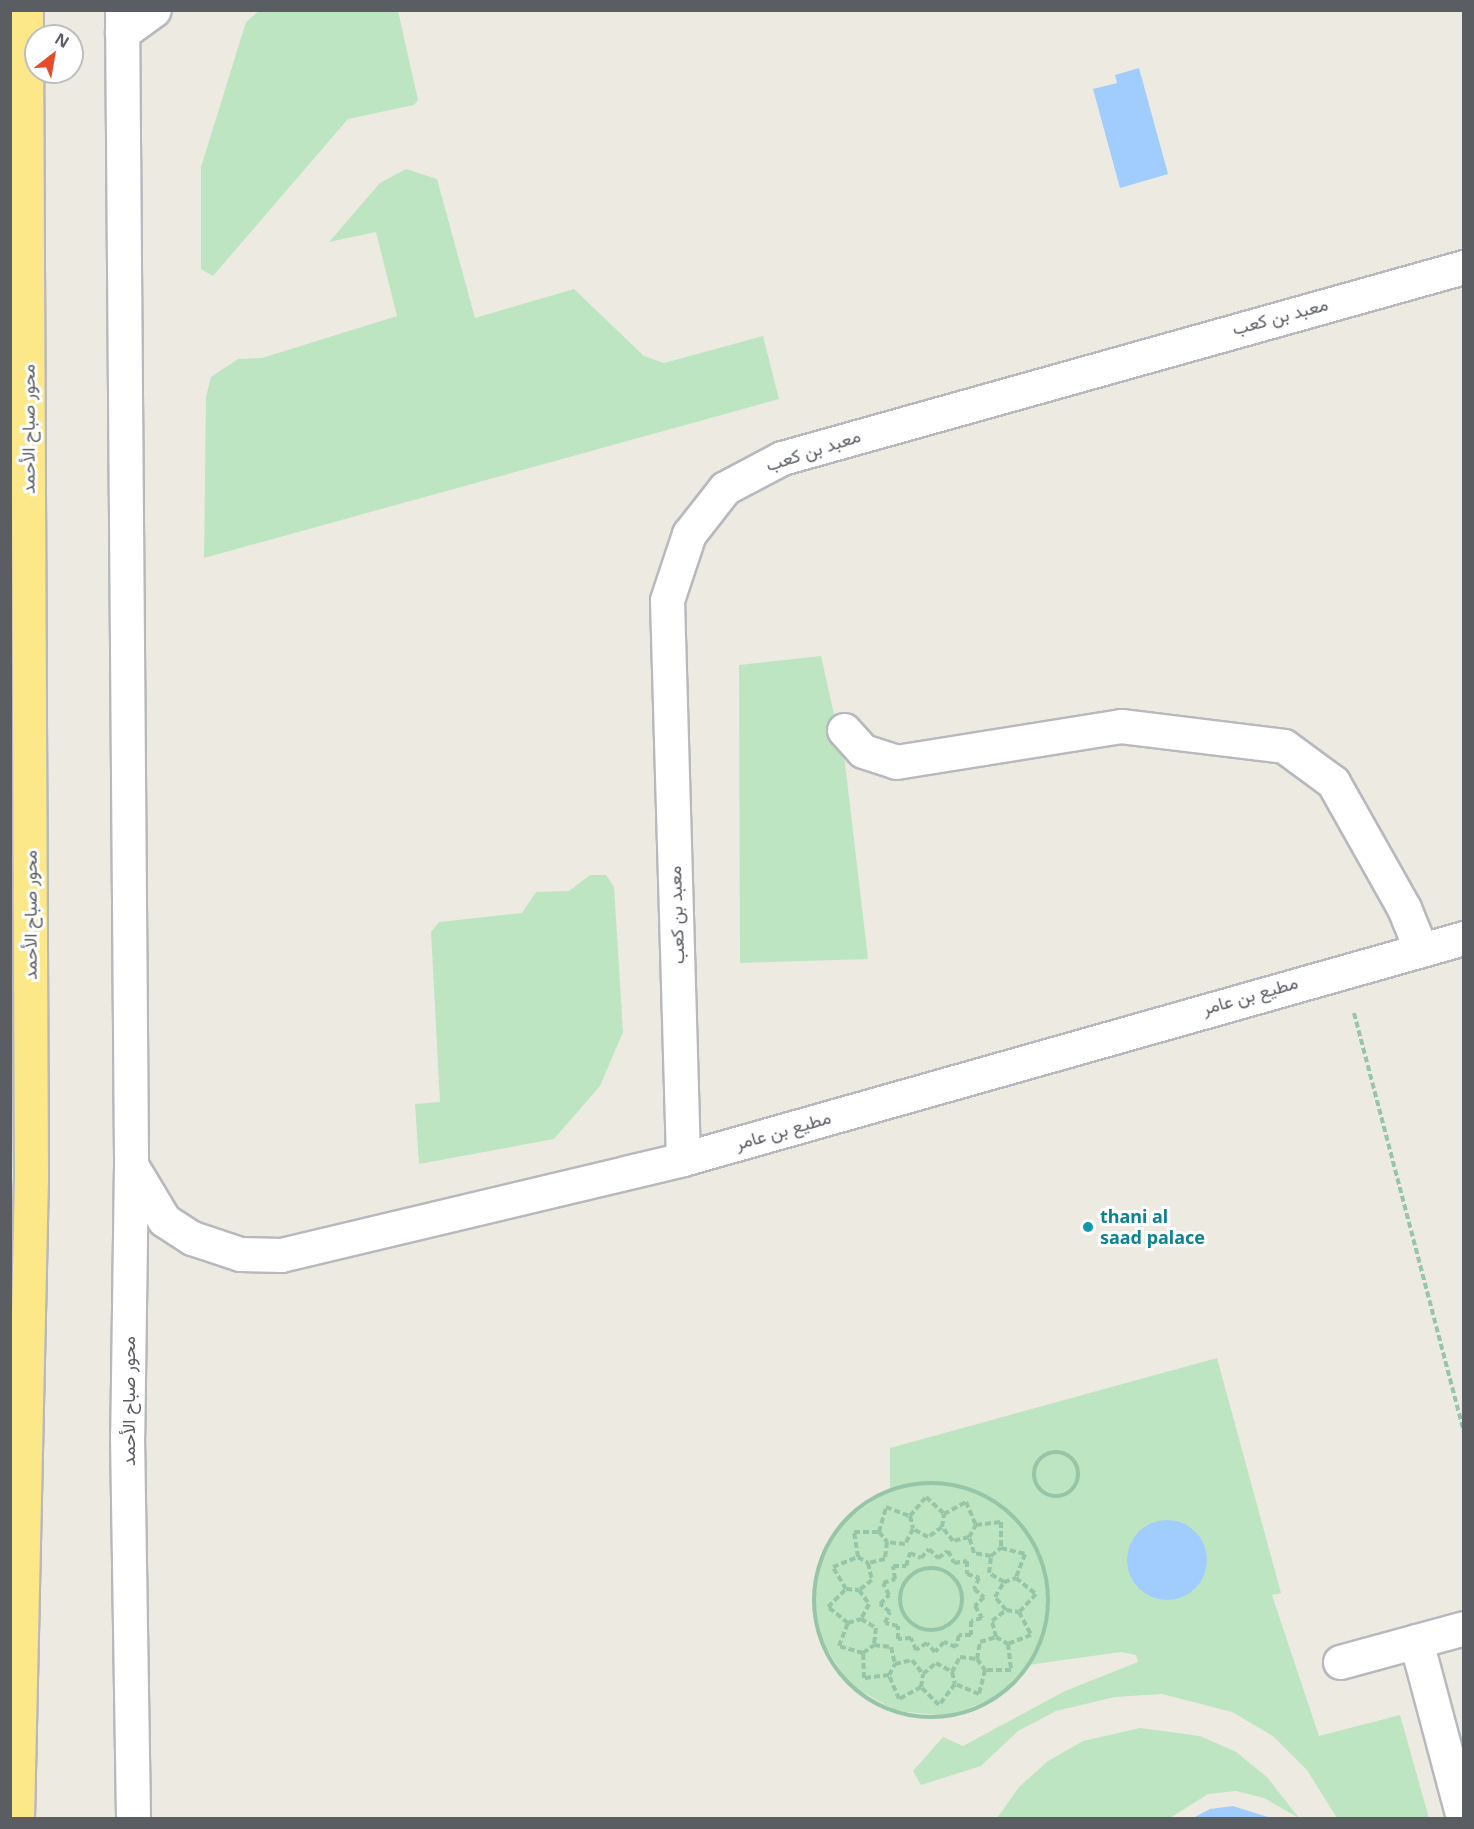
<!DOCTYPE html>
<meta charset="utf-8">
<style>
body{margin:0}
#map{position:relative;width:1474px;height:1829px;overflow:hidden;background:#edebe1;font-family:"Noto Sans",Vazirmatn,sans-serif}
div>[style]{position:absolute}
.green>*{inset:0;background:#bde5c1}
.water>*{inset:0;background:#a0cdfe}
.round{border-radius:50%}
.path>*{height:4px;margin-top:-2px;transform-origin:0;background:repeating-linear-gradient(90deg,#97c5a8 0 6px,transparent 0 9px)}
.path>.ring{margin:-2px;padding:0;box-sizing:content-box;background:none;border:4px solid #97c5a8;border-radius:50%}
.roads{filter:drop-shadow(2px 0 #b7b9be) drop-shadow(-2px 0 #b7b9be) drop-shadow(0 2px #b7b9be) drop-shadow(0 -2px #b7b9be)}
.minor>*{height:33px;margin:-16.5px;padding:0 16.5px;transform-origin:16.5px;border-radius:16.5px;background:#fff}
.highway>*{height:33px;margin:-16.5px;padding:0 16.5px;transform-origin:16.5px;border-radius:16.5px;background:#fce889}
.dots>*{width:16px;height:16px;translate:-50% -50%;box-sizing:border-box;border:3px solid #fff;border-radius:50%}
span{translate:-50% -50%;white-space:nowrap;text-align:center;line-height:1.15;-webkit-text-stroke:6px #fff;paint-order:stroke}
.street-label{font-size:18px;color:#5a5d62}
.culture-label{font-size:18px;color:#0d838f;font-weight:700}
.left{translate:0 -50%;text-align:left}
.frame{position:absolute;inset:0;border:12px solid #5a5d62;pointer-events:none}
.north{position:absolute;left:24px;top:24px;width:60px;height:60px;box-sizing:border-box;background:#fff;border:2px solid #bdbec0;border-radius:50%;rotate:31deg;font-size:16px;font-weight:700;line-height:24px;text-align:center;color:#5a5d62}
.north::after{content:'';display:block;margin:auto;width:21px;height:27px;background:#e84b2c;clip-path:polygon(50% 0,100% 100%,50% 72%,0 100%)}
</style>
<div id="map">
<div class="green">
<i style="clip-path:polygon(259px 11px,398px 11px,418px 100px,414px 105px,348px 119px,213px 276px,201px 269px,201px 167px,246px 22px)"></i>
<i style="clip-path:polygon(406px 169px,437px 179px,475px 318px,574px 289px,644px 356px,664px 363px,763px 336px,779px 399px,204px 558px,206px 397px,211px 377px,238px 359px,262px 358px,397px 316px,376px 232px,329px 242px,380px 183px)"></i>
<i style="clip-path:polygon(821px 656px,845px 763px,868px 959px,740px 963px,739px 665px)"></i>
<i style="clip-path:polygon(590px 875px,606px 875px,614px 887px,623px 1032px,600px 1086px,554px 1139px,419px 1164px,415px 1104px,440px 1102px,431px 932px,439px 922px,522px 913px,536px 892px,569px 891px)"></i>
<i style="clip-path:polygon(1217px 1358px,1281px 1593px,1272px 1595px,1319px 1736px,1400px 1715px,1429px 1818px,1337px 1818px,1307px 1770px,1273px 1736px,1232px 1712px,1162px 1694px,1115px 1697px,1056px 1711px,1018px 1731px,981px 1766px,921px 1785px,913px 1771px,943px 1737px,963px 1746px,1065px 1691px,1138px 1662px,1136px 1655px,1121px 1652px,1028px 1665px,1000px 1695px,950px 1716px,896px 1711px,849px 1684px,820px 1638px,813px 1598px,817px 1571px,841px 1523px,890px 1489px,890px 1448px)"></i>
<i style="clip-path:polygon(1140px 1728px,1200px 1736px,1236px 1752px,1267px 1777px,1299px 1818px,1264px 1798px,1236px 1791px,1208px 1794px,1170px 1818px,997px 1818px,1019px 1787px,1048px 1761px,1083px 1741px)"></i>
</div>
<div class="water">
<i style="clip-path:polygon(1139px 68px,1168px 174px,1120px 188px,1093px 89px,1117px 83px,1115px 75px)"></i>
<i class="round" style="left:1127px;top:1520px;width:80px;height:80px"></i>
<i style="clip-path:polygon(1233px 1806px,1271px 1818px,1193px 1818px,1210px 1809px)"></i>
</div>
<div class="path">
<i style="left:1354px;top:1013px;width:434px;rotate:75.3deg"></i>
<i class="ring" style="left:1034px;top:1452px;width:40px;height:40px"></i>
<i class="ring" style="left:814px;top:1483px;width:230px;height:230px"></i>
<i style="left:926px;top:1497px;width:25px;rotate:43deg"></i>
<i style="left:944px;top:1514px;width:25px;rotate:-29deg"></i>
<i style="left:966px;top:1502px;width:25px;rotate:67deg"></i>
<i style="left:976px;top:1525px;width:25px;rotate:-7deg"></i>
<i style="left:1001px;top:1522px;width:26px;rotate:90deg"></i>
<i style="left:1001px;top:1548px;width:25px;rotate:14deg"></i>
<i style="left:1025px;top:1554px;width:26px;rotate:111deg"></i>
<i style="left:1016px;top:1578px;width:26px;rotate:39deg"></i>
<i style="left:1036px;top:1594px;width:25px;rotate:133deg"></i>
<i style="left:1019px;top:1612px;width:26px;rotate:62deg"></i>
<i style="left:1031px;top:1635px;width:25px;rotate:159deg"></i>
<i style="left:1008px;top:1644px;width:26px;rotate:83deg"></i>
<i style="left:1011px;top:1670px;width:26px;rotate:180deg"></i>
<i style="left:985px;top:1670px;width:25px;rotate:104deg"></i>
<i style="left:979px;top:1694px;width:26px;rotate:-157deg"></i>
<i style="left:955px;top:1684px;width:26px;rotate:127deg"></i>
<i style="left:939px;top:1705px;width:25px;rotate:-135deg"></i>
<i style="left:921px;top:1687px;width:25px;rotate:151deg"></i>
<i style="left:899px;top:1699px;width:26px;rotate:-113deg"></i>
<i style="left:889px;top:1675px;width:25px;rotate:173deg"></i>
<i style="left:864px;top:1678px;width:25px;rotate:-92deg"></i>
<i style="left:863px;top:1653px;width:25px;rotate:-164deg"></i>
<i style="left:839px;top:1646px;width:25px;rotate:-69deg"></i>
<i style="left:848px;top:1623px;width:26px;rotate:-141deg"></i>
<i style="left:828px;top:1607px;width:25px;rotate:-45deg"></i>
<i style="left:846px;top:1589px;width:26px;rotate:-121deg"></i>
<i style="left:833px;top:1567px;width:27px;rotate:-22deg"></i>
<i style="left:858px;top:1557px;width:25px;rotate:-99deg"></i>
<i style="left:854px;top:1532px;width:25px"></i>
<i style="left:879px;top:1532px;width:26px;rotate:-74deg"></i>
<i style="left:886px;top:1507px;width:26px;rotate:21deg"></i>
<i style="left:910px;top:1516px;width:25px;rotate:-50deg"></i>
<i style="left:910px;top:1516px;width:13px;rotate:77deg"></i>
<i style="left:942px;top:1527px;width:13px;rotate:-81deg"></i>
<i style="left:879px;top:1532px;width:13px;rotate:51deg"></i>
<i style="left:969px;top:1537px;width:14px;rotate:-60deg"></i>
<i style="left:929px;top:1549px;width:13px;rotate:45deg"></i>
<i style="left:938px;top:1558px;width:12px;rotate:-35deg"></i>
<i style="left:948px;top:1551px;width:13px;rotate:63deg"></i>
<i style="left:954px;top:1563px;width:13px;rotate:-9deg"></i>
<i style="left:967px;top:1561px;width:13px;rotate:90deg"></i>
<i style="left:967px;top:1574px;width:13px;rotate:18deg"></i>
<i style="left:979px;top:1578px;width:12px;rotate:114deg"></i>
<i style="left:974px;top:1589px;width:13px;rotate:39deg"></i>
<i style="left:984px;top:1597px;width:13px;rotate:135deg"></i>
<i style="left:975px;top:1606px;width:14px;rotate:60deg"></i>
<i style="left:982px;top:1618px;width:11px;rotate:165deg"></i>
<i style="left:971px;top:1621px;width:14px;rotate:90deg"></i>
<i style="left:971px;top:1635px;width:12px;rotate:180deg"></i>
<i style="left:959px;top:1635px;width:12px;rotate:104deg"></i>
<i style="left:956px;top:1647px;width:13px;rotate:-157deg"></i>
<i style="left:944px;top:1642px;width:13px;rotate:132deg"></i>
<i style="left:935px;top:1652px;width:12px;rotate:-132deg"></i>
<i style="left:927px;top:1643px;width:13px;rotate:148deg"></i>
<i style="left:916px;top:1650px;width:13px;rotate:-113deg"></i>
<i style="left:911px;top:1638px;width:13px;rotate:176deg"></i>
<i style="left:898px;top:1639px;width:13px;rotate:-90deg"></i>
<i style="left:898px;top:1626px;width:13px;rotate:-167deg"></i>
<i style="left:885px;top:1623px;width:12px;rotate:-66deg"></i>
<i style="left:890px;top:1612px;width:13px;rotate:-141deg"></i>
<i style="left:880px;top:1604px;width:13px;rotate:-45deg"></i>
<i style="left:889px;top:1595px;width:13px;rotate:-117deg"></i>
<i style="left:883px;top:1583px;width:13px;rotate:-18deg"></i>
<i style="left:895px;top:1579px;width:13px;rotate:-99deg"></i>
<i style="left:893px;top:1566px;width:13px"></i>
<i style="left:906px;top:1566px;width:14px;rotate:-73deg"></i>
<i style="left:910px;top:1553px;width:12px;rotate:24deg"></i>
<i style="left:921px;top:1558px;width:12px;rotate:-48deg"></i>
<i style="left:991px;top:1556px;width:13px;rotate:-39deg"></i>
<i style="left:858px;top:1557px;width:12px;rotate:31deg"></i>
<i class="ring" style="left:900px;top:1568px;width:58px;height:58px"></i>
<i style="left:1004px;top:1582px;width:13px;rotate:-18deg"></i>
<i style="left:846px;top:1589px;width:13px;rotate:4deg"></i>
<i style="left:1006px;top:1610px;width:13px;rotate:9deg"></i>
<i style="left:848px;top:1623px;width:14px;rotate:-17deg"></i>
<i style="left:861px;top:1619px;width:17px;rotate:31deg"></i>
<i style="left:876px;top:1628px;width:17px;rotate:97deg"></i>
<i style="left:874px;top:1645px;width:17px;rotate:7deg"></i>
<i style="left:891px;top:1647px;width:17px;rotate:77deg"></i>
<i style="left:895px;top:1664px;width:17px;rotate:-13deg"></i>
<i style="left:912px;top:1660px;width:18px;rotate:52deg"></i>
<i style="left:923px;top:1674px;width:17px;rotate:-40deg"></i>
<i style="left:936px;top:1663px;width:18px;rotate:29deg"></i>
<i style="left:952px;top:1672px;width:17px;rotate:-62deg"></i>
<i style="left:960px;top:1657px;width:17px;rotate:7deg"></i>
<i style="left:977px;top:1659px;width:17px;rotate:-80deg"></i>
<i style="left:980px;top:1642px;width:17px;rotate:-17deg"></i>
<i style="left:996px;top:1637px;width:16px;rotate:-104deg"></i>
<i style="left:992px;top:1621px;width:18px;rotate:-38deg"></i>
<i style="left:1006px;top:1610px;width:17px;rotate:-130deg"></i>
<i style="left:995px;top:1597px;width:17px;rotate:-59deg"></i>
<i style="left:1004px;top:1582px;width:17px;rotate:-149deg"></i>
<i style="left:989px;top:1573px;width:17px;rotate:-83deg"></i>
<i style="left:991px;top:1556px;width:17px;rotate:-170deg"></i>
<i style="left:974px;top:1553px;width:17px;rotate:-107deg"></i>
<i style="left:969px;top:1537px;width:16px;rotate:166deg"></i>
<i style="left:953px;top:1541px;width:18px;rotate:-128deg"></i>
<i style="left:942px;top:1527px;width:17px;rotate:144deg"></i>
<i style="left:928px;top:1537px;width:17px;rotate:-152deg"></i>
<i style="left:913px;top:1529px;width:17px;rotate:118deg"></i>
<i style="left:905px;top:1544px;width:18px;rotate:-174deg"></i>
<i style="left:887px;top:1542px;width:17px;rotate:97deg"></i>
<i style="left:885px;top:1559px;width:17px;rotate:167deg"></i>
<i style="left:868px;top:1563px;width:17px;rotate:77deg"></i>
<i style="left:872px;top:1580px;width:16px;rotate:142deg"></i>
<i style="left:859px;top:1590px;width:17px;rotate:54deg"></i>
<i style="left:869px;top:1604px;width:17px;rotate:118deg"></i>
<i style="left:996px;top:1637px;width:14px;rotate:30deg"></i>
<i style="left:863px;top:1653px;width:14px;rotate:-36deg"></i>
<i style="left:977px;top:1659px;width:14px;rotate:54deg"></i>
<i style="left:952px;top:1672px;width:12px;rotate:76deg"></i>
<i style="left:889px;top:1675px;width:13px;rotate:-61deg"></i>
<i style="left:921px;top:1687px;width:13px;rotate:-81deg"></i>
</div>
<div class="roads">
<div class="minor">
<i style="left:122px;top:10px;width:1155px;rotate:89.55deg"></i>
<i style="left:131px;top:1165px;width:270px;rotate:90.8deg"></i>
<i style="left:127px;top:1435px;width:383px;rotate:89.1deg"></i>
<i style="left:122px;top:33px;width:39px;rotate:-36deg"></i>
<i style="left:844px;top:730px;width:28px;rotate:48deg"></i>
<i style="left:863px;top:751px;width:35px;rotate:18deg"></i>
<i style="left:896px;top:762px;width:228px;rotate:-9.1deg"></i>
<i style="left:1121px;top:726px;width:164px;rotate:7deg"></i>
<i style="left:1284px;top:746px;width:61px;rotate:36.3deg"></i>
<i style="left:1333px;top:782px;width:145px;rotate:60.6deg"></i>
<i style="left:1404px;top:908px;width:45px;rotate:68deg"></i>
<i style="left:683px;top:1159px;width:559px;rotate:-91.64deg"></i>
<i style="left:667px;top:600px;width:70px;rotate:-71.6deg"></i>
<i style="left:689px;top:534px;width:58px;rotate:-52deg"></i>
<i style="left:725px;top:488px;width:64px;rotate:-27.8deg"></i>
<i style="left:782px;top:458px;width:708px;rotate:-15.65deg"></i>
<i style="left:131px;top:1165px;width:64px;rotate:59deg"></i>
<i style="left:164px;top:1220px;width:33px;rotate:33deg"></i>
<i style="left:192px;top:1238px;width:51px;rotate:18.4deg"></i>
<i style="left:240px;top:1254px;width:41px;rotate:1.4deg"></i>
<i style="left:281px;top:1255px;width:413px;rotate:-13.4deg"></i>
<i style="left:683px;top:1159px;width:812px;rotate:-15.8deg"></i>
<i style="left:1416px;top:1641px;width:183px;rotate:75.1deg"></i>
<i style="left:1340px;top:1662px;width:129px;rotate:-15.3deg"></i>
</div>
<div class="highway">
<i style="left:17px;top:1818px;width:640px;rotate:-88.75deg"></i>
<i style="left:31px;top:1178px;width:1168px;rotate:-90.25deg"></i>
</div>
</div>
<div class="dots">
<i style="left:1088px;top:1227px;background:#0f9aa8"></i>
</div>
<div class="street-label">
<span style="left:1280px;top:316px;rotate:-15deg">معبد بن كعب</span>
<span style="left:28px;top:429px;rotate:-90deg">محور صباح الأحمد</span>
<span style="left:813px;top:450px;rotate:-18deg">معبد بن كعب</span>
<span style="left:30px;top:915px;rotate:-90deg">محور صباح الأحمد</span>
<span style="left:676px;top:915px;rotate:-92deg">معبد بن كعب</span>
<span style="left:1250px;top:995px;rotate:-16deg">مطيع بن عامر</span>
<span style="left:783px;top:1130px;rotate:-16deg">مطيع بن عامر</span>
<span style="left:128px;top:1401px;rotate:-90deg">محور صباح الأحمد</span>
</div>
<div class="culture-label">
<span class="left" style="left:1100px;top:1227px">thani al<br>saad palace</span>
</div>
<div class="frame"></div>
<div class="north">N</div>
</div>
